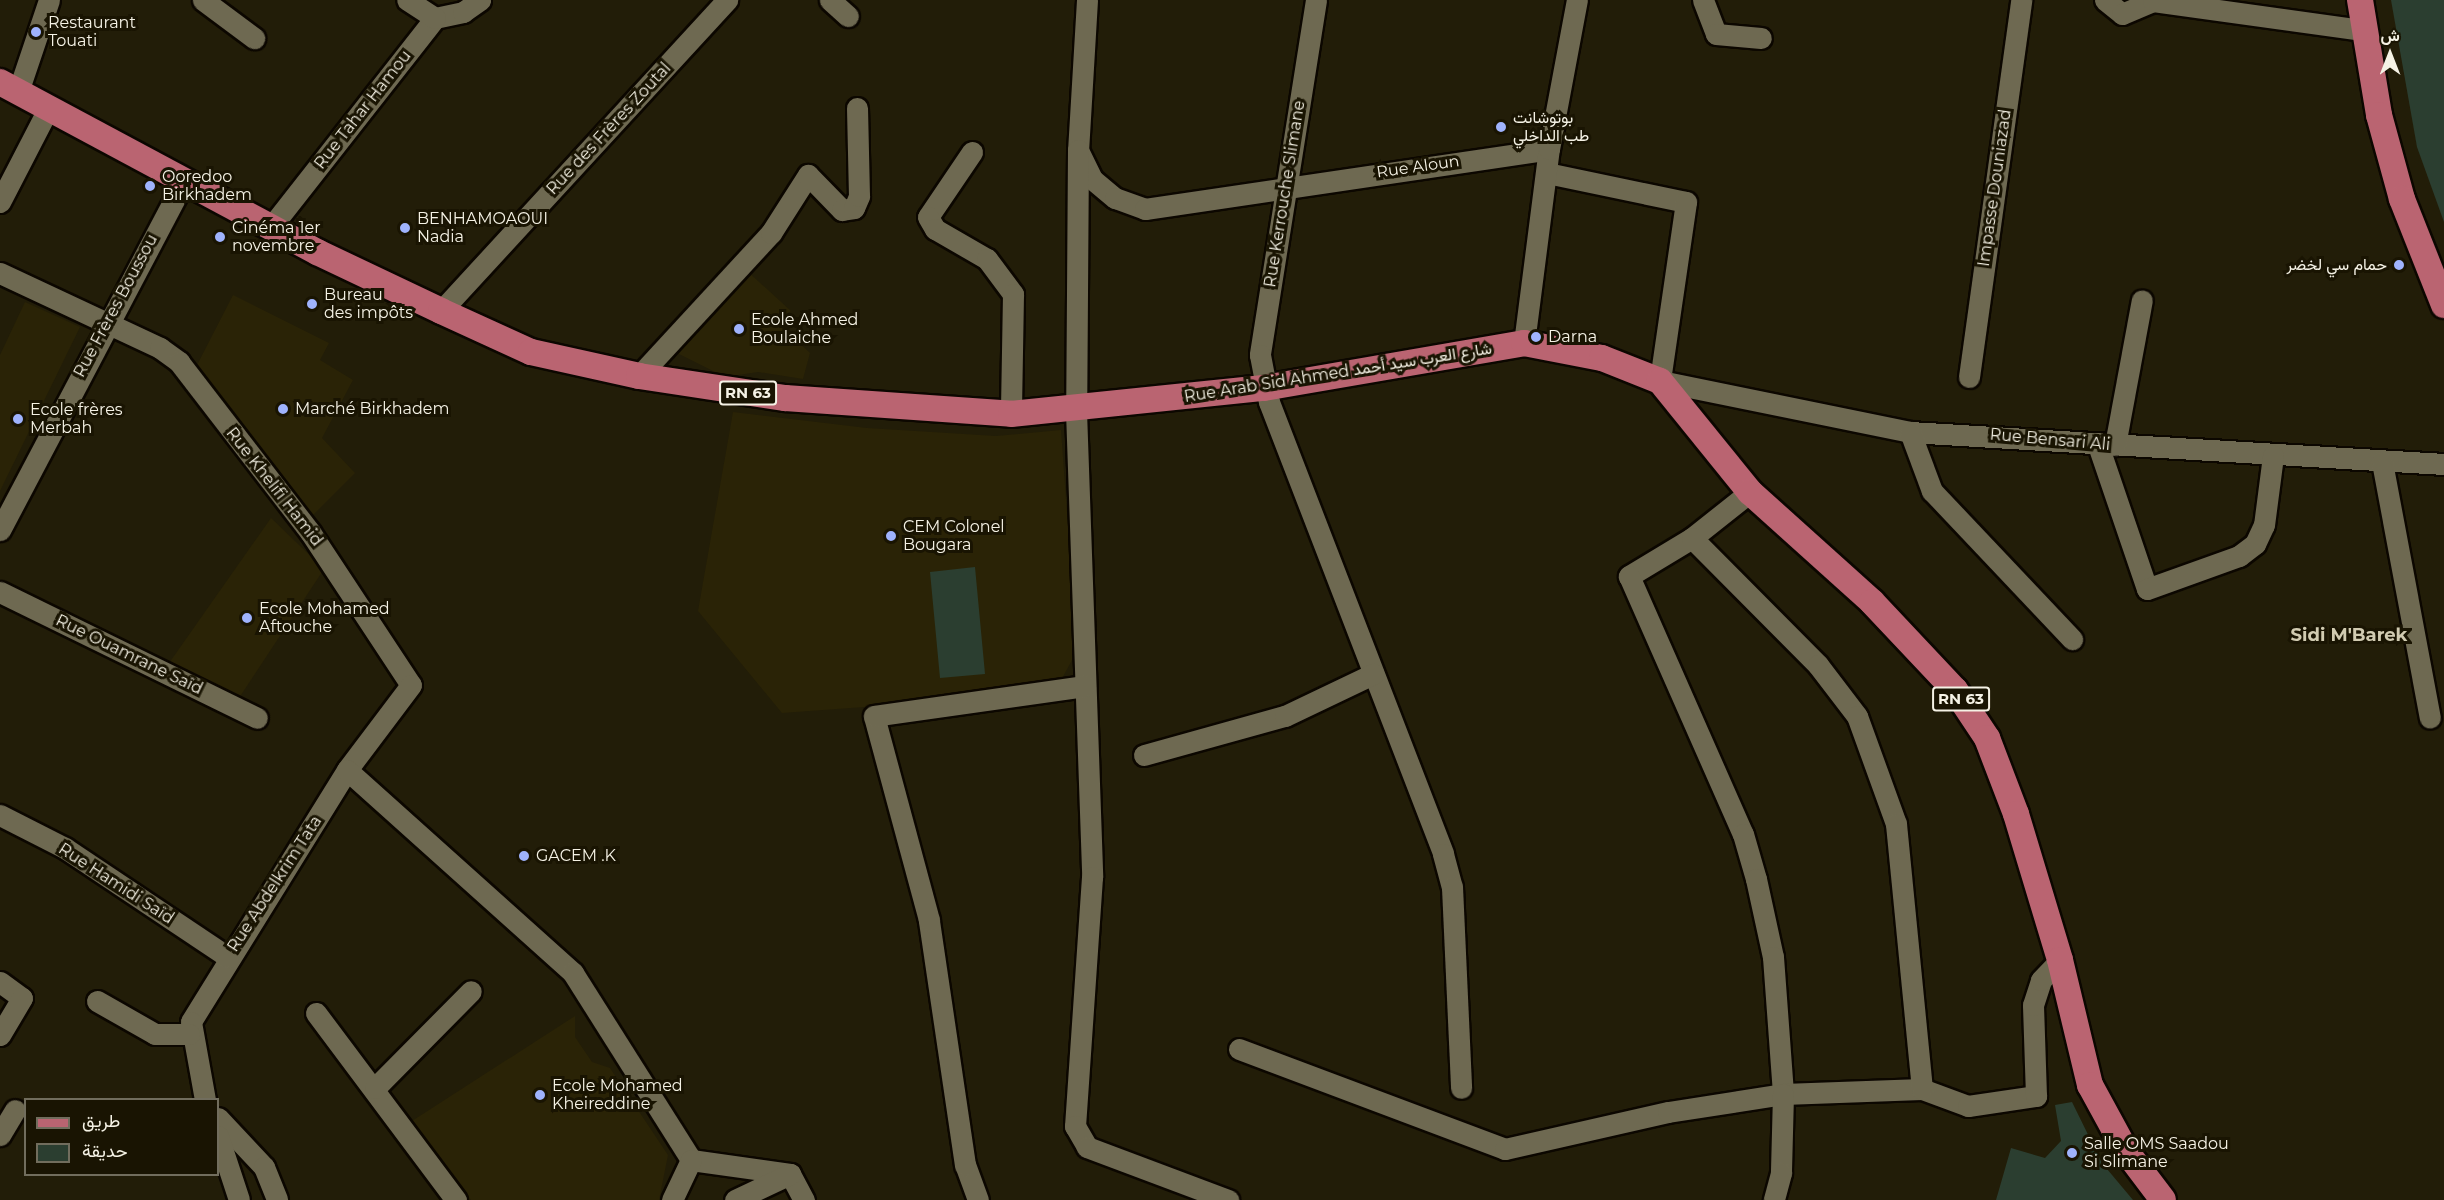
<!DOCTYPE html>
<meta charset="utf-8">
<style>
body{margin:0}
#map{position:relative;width:2444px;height:1200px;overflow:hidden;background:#221d08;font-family:Montserrat,Vazirmatn,sans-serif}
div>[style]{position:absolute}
.built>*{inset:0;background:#2a2306}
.green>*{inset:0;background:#2b3e30}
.roads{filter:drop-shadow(2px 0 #0c0700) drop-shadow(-2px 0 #0c0700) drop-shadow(0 2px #0c0700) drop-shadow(0 -2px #0c0700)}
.minor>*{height:21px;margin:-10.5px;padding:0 10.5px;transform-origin:10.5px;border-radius:10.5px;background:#6e6951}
.major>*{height:26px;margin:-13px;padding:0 13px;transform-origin:13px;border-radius:13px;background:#ba6471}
.dots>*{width:16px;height:16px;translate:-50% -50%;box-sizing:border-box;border:3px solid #191402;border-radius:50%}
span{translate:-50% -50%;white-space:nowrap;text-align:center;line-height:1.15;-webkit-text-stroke:6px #191402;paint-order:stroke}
.shield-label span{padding:2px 4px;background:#191402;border:2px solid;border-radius:4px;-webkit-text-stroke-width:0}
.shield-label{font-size:15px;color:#f5f2e5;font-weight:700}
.poi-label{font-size:16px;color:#f5f2e5}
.left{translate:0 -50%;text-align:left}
.right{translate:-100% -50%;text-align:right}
.street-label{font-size:16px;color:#f5f2e5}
.neighbourhood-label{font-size:18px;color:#d1cbb1;font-weight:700}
.legend{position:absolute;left:24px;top:1098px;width:195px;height:78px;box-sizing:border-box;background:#191402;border:2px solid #716d5d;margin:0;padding:8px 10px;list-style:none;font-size:18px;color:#f5f2e5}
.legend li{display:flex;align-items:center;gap:12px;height:30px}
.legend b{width:30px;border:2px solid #716d5d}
.north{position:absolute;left:2360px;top:24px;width:60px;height:60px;-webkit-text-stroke:4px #191402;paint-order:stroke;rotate:0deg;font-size:16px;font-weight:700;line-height:24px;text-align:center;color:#f5f2e5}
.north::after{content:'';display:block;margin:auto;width:21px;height:27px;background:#f5f2e5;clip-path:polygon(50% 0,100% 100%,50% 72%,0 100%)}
</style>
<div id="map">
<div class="built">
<i style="clip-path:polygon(746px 270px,791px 311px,776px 321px,810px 353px,803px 379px,758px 372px,725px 377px,671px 350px)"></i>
<i style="clip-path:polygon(233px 295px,329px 343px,320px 360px,353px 380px,322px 438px,355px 473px,309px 519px,197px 365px)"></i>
<i style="clip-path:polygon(25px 302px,80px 327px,0 491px,0 355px)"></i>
<i style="clip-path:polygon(733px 412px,867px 428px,996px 436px,1061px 430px,1077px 651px,1054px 693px,782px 713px,698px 611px)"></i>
<i style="clip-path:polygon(271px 518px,324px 569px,237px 701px,167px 666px)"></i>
<i style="clip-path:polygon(575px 1016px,575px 1037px,592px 1062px,610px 1068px,668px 1155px,659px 1200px,471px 1200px,412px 1121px)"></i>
</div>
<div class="green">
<i style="clip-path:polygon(2391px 0,2444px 0,2444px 222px,2417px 147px)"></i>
<i style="clip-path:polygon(975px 567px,985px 674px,940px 678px,930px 572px)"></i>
<i style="clip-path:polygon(2072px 1102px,2102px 1163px,2133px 1200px,1996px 1200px,2011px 1148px,2045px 1158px,2061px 1141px,2055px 1105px)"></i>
</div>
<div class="roads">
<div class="minor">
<i style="left:203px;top:0;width:64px;rotate:36.7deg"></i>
<i style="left:830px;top:0;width:24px;rotate:42deg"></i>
<i style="left:1087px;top:0;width:150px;rotate:93.4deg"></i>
<i style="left:1078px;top:150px;width:32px;rotate:64deg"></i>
<i style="left:1092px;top:179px;width:30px;rotate:40deg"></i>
<i style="left:1115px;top:198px;width:32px;rotate:20deg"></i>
<i style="left:1145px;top:209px;width:408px;rotate:-8.4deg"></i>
<i style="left:1316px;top:0;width:359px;rotate:99deg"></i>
<i style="left:1260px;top:355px;width:48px;rotate:79.2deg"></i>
<i style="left:1269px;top:402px;width:484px;rotate:68.9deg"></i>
<i style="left:1443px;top:854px;width:34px;rotate:75deg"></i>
<i style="left:1452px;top:887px;width:201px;rotate:87.4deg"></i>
<i style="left:1703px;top:0;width:36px;rotate:69deg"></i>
<i style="left:1716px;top:34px;width:45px;rotate:5.1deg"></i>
<i style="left:2105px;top:0;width:22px;rotate:39deg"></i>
<i style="left:2122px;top:14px;width:34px;rotate:-23deg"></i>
<i style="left:2153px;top:1px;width:210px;rotate:7.9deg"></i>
<i style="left:435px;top:18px;width:29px;rotate:-12deg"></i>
<i style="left:463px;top:12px;width:21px;rotate:-35deg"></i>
<i style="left:18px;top:92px;width:97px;rotate:-71.4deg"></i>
<i style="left:1078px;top:150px;width:261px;rotate:90.4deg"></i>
<i style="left:1076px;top:411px;width:466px;rotate:88deg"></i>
<i style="left:1092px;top:877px;width:250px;rotate:93.9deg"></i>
<i style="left:1075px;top:1126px;width:24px;rotate:60deg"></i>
<i style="left:1087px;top:1147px;width:151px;rotate:20.6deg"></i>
<i style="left:972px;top:152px;width:78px;rotate:124.1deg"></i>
<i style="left:928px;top:217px;width:14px;rotate:60deg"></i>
<i style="left:935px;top:229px;width:60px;rotate:30deg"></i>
<i style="left:987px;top:259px;width:44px;rotate:53.4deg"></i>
<i style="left:1013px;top:294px;width:120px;rotate:91deg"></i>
<i style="left:1547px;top:173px;width:142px;rotate:11.8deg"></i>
<i style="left:1686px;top:202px;width:181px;rotate:98.3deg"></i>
<i style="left:1660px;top:381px;width:255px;rotate:11.5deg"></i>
<i style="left:1910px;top:432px;width:535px;rotate:3.43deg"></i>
<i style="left:0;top:202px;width:105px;rotate:-62.7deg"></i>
<i style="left:271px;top:227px;width:266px;rotate:-51.9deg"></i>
<i style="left:435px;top:18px;width:33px;rotate:-147deg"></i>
<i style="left:0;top:273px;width:177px;rotate:25.1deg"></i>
<i style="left:160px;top:348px;width:24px;rotate:36deg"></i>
<i style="left:179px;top:362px;width:215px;rotate:52.4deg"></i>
<i style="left:310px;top:532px;width:183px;rotate:56.6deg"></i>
<i style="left:411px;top:685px;width:106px;rotate:127deg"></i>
<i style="left:347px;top:770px;width:296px;rotate:121.8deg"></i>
<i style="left:191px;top:1022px;width:79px;rotate:79.8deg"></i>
<i style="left:441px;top:311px;width:423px;rotate:-47.4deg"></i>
<i style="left:1524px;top:343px;width:196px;rotate:-82.7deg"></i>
<i style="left:1549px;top:149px;width:152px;rotate:-79.4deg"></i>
<i style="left:639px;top:376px;width:195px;rotate:-47.3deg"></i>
<i style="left:771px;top:233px;width:69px;rotate:-57.5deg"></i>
<i style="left:808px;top:175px;width:49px;rotate:45.8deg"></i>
<i style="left:842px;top:210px;width:12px;rotate:-9deg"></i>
<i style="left:854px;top:208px;width:13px;rotate:-67deg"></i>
<i style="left:859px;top:196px;width:88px;rotate:-91.3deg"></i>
<i style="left:1969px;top:377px;width:381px;rotate:-82.1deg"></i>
<i style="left:1910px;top:432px;width:63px;rotate:69.6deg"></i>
<i style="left:1932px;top:491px;width:204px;rotate:46.6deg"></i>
<i style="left:2098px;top:445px;width:152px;rotate:71.2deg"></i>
<i style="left:2147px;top:589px;width:98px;rotate:-19.7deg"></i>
<i style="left:2239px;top:556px;width:20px;rotate:-37deg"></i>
<i style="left:2255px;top:544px;width:21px;rotate:-65deg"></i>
<i style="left:2264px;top:525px;width:70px;rotate:-82.6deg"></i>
<i style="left:2115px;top:445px;width:147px;rotate:-79.5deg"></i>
<i style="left:2382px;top:462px;width:260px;rotate:79.4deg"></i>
<i style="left:1750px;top:492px;width:74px;rotate:141.6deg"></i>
<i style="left:1692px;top:538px;width:74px;rotate:148.9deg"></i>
<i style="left:1629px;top:576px;width:282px;rotate:66.2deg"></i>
<i style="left:1743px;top:834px;width:47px;rotate:73.9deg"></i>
<i style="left:1756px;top:879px;width:80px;rotate:77.7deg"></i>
<i style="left:1773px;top:957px;width:137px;rotate:85.8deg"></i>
<i style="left:1783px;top:1094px;width:139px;rotate:-2.1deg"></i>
<i style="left:1922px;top:1089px;width:49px;rotate:20.3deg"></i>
<i style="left:1968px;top:1106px;width:69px;rotate:-8.4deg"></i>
<i style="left:2036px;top:1096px;width:91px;rotate:-91.9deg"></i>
<i style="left:2033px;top:1005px;width:26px;rotate:-72deg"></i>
<i style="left:2041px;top:980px;width:28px;rotate:-46deg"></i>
<i style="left:0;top:530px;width:397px;rotate:-62.2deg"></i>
<i style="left:1692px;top:538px;width:179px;rotate:45.2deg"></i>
<i style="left:1818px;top:665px;width:64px;rotate:52.6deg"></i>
<i style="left:1857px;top:716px;width:115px;rotate:70.1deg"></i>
<i style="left:1896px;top:824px;width:266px;rotate:84.4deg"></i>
<i style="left:0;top:592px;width:286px;rotate:26.1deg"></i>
<i style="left:1144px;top:755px;width:146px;rotate:-15.5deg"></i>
<i style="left:1285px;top:716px;width:98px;rotate:-25.5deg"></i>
<i style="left:347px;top:770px;width:304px;rotate:41.9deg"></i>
<i style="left:573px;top:973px;width:221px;rotate:57.7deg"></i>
<i style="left:691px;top:1160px;width:100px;rotate:8deg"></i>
<i style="left:0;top:815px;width:73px;rotate:26.9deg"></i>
<i style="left:65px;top:848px;width:196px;rotate:33.8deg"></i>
<i style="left:0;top:982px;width:27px;rotate:36deg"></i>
<i style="left:22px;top:998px;width:43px;rotate:120.7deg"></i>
<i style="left:97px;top:1001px;width:67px;rotate:29.6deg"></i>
<i style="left:155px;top:1034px;width:34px"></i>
<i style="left:316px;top:1013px;width:234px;rotate:53.2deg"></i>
<i style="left:1239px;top:1049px;width:284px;rotate:20.6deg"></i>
<i style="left:1505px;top:1149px;width:167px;rotate:-12.8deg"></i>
<i style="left:1668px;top:1112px;width:116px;rotate:-8.9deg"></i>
<i style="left:1783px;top:1094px;width:79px;rotate:91.5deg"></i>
<i style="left:1781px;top:1173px;width:28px;rotate:105deg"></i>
<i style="left:375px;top:1088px;width:136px;rotate:-45.3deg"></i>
<i style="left:218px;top:1118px;width:67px;rotate:46.8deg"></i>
<i style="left:264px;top:1167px;width:35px;rotate:68deg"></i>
<i style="left:0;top:1135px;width:29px;rotate:-59deg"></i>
<i style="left:218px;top:1136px;width:67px;rotate:71.8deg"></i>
<i style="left:790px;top:1174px;width:30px;rotate:62deg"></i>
<i style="left:672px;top:1200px;width:44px;rotate:-64.6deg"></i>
<i style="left:735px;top:1200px;width:61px;rotate:-25.3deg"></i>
<i style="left:978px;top:1200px;width:37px;rotate:-110deg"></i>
<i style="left:965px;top:1165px;width:248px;rotate:-98.4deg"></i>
<i style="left:929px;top:920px;width:211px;rotate:-105.1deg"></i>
<i style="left:874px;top:716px;width:213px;rotate:-8.1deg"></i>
</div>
<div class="major">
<i style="left:2360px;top:0;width:117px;rotate:80.6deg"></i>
<i style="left:2379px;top:115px;width:87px;rotate:74.7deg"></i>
<i style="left:2402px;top:199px;width:114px;rotate:68.4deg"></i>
<i style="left:0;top:82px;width:360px;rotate:28.2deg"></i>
<i style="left:317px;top:252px;width:137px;rotate:25.4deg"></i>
<i style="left:441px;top:311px;width:99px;rotate:24.5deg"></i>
<i style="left:531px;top:352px;width:111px;rotate:12.5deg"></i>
<i style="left:639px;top:376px;width:148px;rotate:8.6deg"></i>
<i style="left:785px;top:398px;width:227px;rotate:4deg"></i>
<i style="left:1011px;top:414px;width:254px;rotate:-5.9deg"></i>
<i style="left:1264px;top:388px;width:264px;rotate:-9.8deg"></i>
<i style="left:1524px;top:343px;width:79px;rotate:10.9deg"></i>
<i style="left:1602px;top:358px;width:62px;rotate:21.6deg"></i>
<i style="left:1660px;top:381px;width:143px;rotate:51deg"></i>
<i style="left:1750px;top:492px;width:164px;rotate:42deg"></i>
<i style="left:1872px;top:602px;width:121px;rotate:46.7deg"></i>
<i style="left:1955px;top:690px;width:58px;rotate:56.3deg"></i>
<i style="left:1987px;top:738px;width:81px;rotate:69.1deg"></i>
<i style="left:2016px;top:814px;width:152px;rotate:73.2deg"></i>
<i style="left:2060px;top:960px;width:129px;rotate:76.5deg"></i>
<i style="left:2090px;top:1085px;width:75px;rotate:61.4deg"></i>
<i style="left:2126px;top:1151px;width:61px;rotate:52.9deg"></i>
</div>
</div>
<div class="dots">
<i style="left:36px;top:32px;background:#9fb3fd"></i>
<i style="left:1501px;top:127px;background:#9fb3fd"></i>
<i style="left:150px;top:186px;background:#9fb3fd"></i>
<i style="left:405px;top:228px;background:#9fb3fd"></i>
<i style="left:220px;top:237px;background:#9fb3fd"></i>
<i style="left:2399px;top:265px;background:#9fb3fd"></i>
<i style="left:312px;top:304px;background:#9fb3fd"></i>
<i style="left:739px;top:329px;background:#9fb3fd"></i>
<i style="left:1536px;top:337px;background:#9fb3fd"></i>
<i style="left:283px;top:409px;background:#9fb3fd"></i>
<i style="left:18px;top:419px;background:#9fb3fd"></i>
<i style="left:891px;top:536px;background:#9fb3fd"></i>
<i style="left:247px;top:618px;background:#9fb3fd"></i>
<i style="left:524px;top:856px;background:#9fb3fd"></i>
<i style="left:540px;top:1095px;background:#9fb3fd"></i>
<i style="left:2072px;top:1153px;background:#9fb3fd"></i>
</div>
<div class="shield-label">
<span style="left:748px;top:393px">RN 63</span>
<span style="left:1961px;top:699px">RN 63</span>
</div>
<div class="poi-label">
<span class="left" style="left:48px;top:32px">Restaurant<br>Touati</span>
<span class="left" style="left:1513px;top:127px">بوتوشانت<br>طب الداخلي</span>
<span class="left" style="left:162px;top:186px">Ooredoo<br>Birkhadem</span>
<span class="left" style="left:417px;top:228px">BENHAMOAOUI<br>Nadia</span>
<span class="left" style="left:232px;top:237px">Cinéma 1er<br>novembre</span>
<span class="right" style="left:2387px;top:265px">حمام سي لخضر</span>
<span class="left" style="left:324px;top:304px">Bureau<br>des impôts</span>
<span class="left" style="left:751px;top:329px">Ecole Ahmed<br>Boulaiche</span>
<span class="left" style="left:1548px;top:337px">Darna</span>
<span class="left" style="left:295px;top:409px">Marché Birkhadem</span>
<span class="left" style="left:30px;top:419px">Ecole frères<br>Merbah</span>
<span class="left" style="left:903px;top:536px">CEM Colonel<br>Bougara</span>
<span class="left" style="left:259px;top:618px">Ecole Mohamed<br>Aftouche</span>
<span class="left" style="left:536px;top:856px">GACEM .K</span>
<span class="left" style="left:552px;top:1095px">Ecole Mohamed<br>Kheireddine</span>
<span class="left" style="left:2084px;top:1153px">Salle OMS Saadou<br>Si Slimane</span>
</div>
<div class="street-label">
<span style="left:363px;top:110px;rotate:-52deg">Rue Tahar Hamou</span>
<span style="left:609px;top:129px;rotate:-47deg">Rue des Frères Zoutal</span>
<span style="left:1418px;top:167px;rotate:-8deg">Rue Aloun</span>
<span style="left:1995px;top:188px;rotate:-82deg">Impasse Douniazad</span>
<span style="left:1285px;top:194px;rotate:-81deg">Rue Kerrouche Slimane</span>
<span style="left:116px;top:306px;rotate:-62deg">Rue Frères Boussou</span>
<span style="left:1338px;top:373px;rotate:-9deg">Rue Arab Sid Ahmed شارع العرب سيد أحمد</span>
<span style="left:2050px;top:440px;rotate:5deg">Rue Bensari Ali</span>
<span style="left:274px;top:487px;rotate:52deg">Rue Khelifi Hamid</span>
<span style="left:129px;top:655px;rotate:26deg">Rue Ouamrane Saïd</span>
<span style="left:116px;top:884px;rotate:33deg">Rue Hamidi Saïd</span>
<span style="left:275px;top:884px;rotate:-57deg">Rue Abdelkrim Tata</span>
</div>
<div class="neighbourhood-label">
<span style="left:2349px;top:635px">Sidi M'Barek</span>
</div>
<ul class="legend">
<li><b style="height:8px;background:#ba6471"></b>طريق</li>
<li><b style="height:16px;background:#2b3e30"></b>حديقة</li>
</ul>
<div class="north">ش</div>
</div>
